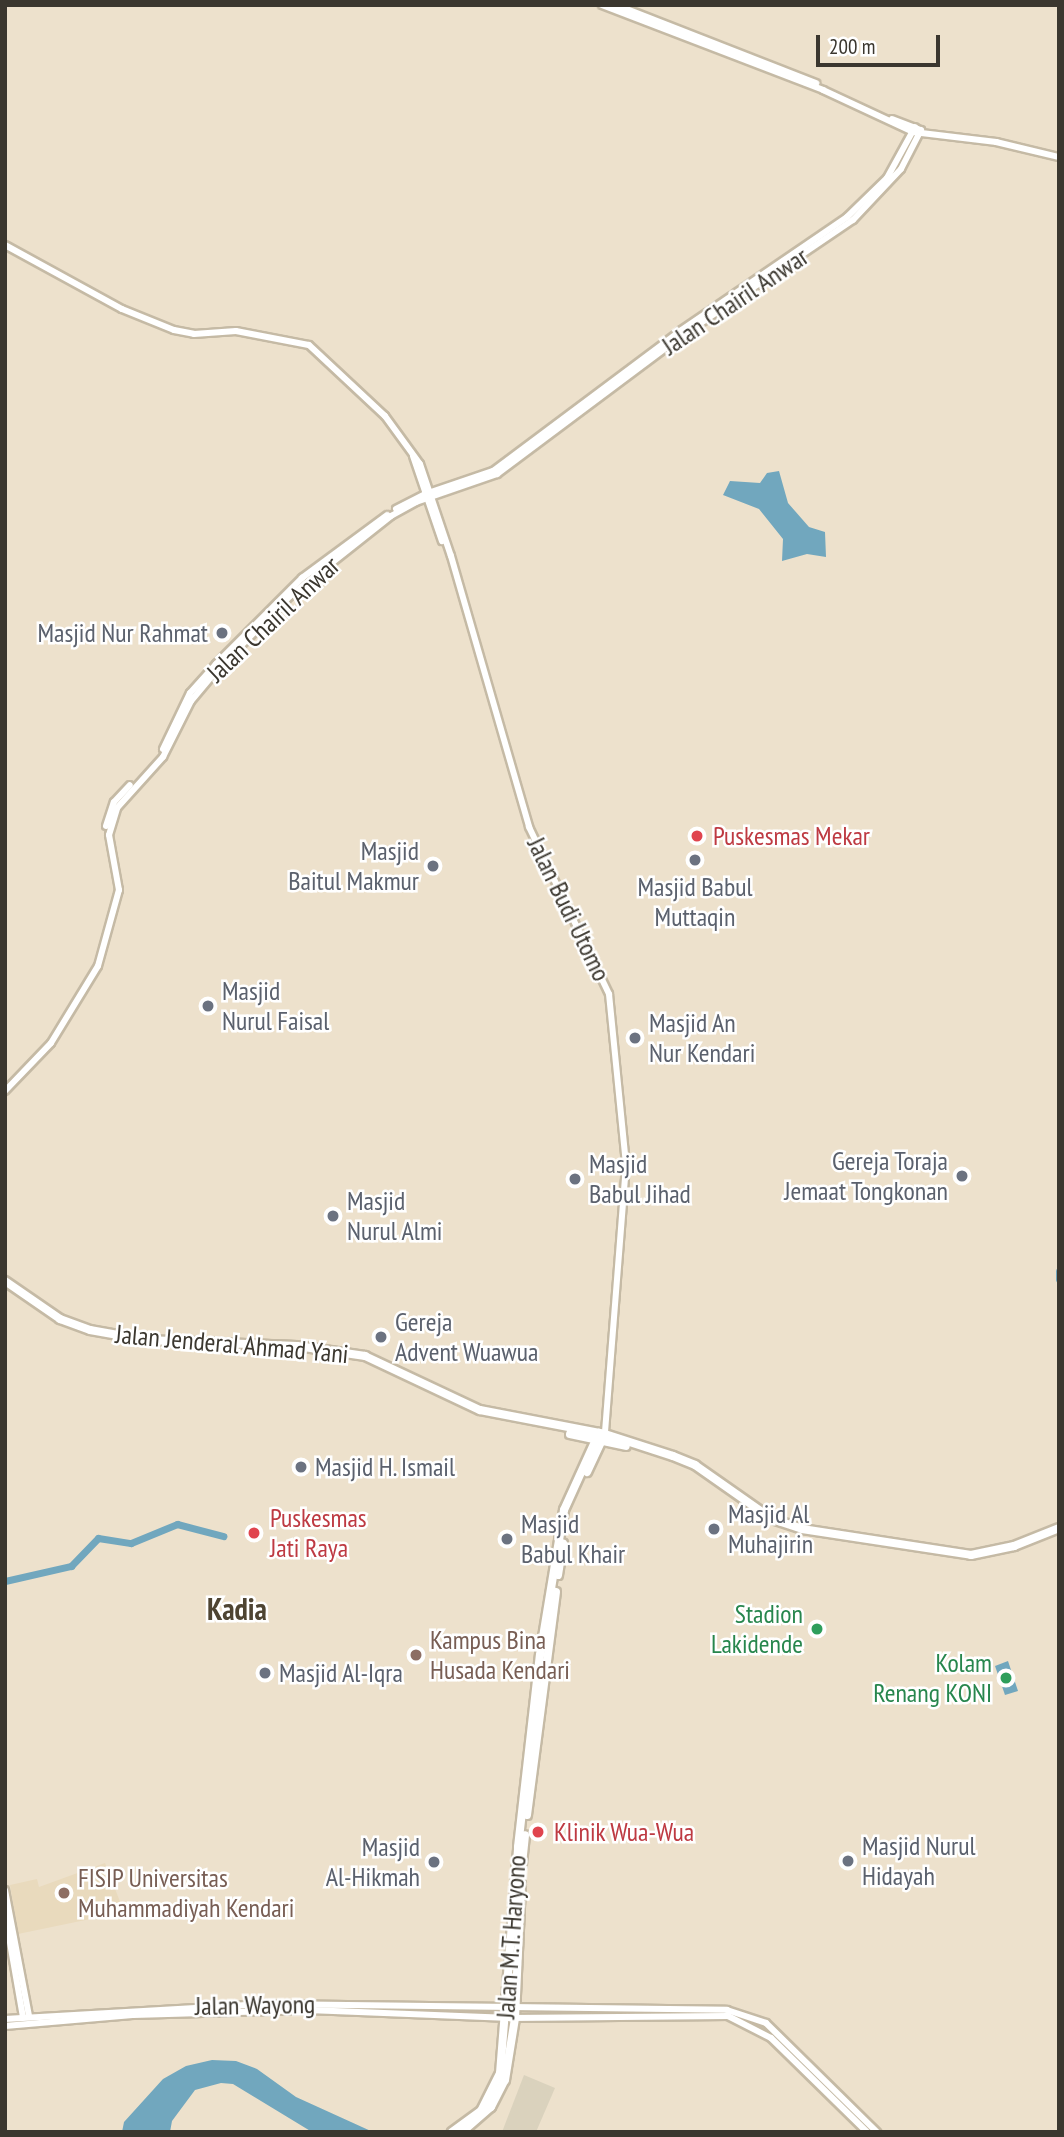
<!DOCTYPE html>
<style>
body{margin:0}
#map{position:relative;width:1064px;height:2137px;overflow:hidden;background:#ede1cc;font-family:"PT Sans Narrow",sans-serif}
div>[style]{position:absolute}
.commercial>*{inset:0;background:#dad2bd}
.built>*{inset:0;background:#e9dabd}
.water>*{inset:0;background:#71a7be}
.river>*{height:7px;margin:-3.5px;padding:0 3.5px;transform-origin:3.5px;border-radius:3.5px;background:#71a7be}
.roads{filter:drop-shadow(2px 0 #c5baa5) drop-shadow(-2px 0 #c5baa5) drop-shadow(0 2px #c5baa5) drop-shadow(0 -2px #c5baa5)}
.secondary>*{height:6px;margin:-3px;padding:0 3px;transform-origin:3px;border-radius:3px;background:#fff}
.highway>*{height:8px;margin:-4px;padding:0 4px;transform-origin:4px;border-radius:4px;background:#fff}
.dots>*{width:19px;height:19px;translate:-50% -50%;box-sizing:border-box;border:4px solid #fff;border-radius:50%}
span{translate:-50% -50%;white-space:nowrap;text-align:center;line-height:1.15;-webkit-text-stroke:5px #fff;paint-order:stroke}
.street-label{font-size:26px;color:#3b372f}
.worship-label{font-size:26px;color:#5b616d}
.right{translate:-100% -50%;text-align:right}
.left{translate:0 -50%;text-align:left}
.health-label{font-size:26px;color:#be3a42}
.leisure-label{font-size:26px;color:#27864d}
.education-label{font-size:26px;color:#785e54}
.quarter-label{font-size:30px;color:#4e4432;font-weight:700}
.frame{position:absolute;inset:0;border:7px solid #3b372f;pointer-events:none}
.scale{position:absolute;left:816px;top:35px;width:124px;height:32px;box-sizing:border-box;border:4px solid #3b372f;border-top:0;padding-left:9px;font-size:21px;line-height:24px;white-space:nowrap;color:#3b372f;-webkit-text-stroke:5px #fff;paint-order:stroke}
</style>
<div id="map">
<div class="commercial">
<i style="clip-path:polygon(524px 2075px,555px 2088px,536px 2132px,502px 2132px)"></i>
</div>
<div class="built">
<i style="clip-path:polygon(105px 1863px,124px 1912px,18px 1934px,10px 1885px,37px 1879px,39px 1887px)"></i>
</div>
<div class="water">
<i style="clip-path:polygon(779px 471px,788px 503px,809px 527px,825px 532px,826px 557px,807px 554px,782px 561px,783px 539px,759px 509px,723px 495px,730px 481px,760px 483px,767px 473px)"></i>
<i style="clip-path:polygon(1008px 1661px,1018px 1691px,1005px 1695px,995px 1666px)"></i>
<i style="clip-path:polygon(212px 2060px,236px 2061px,257px 2069px,296px 2097px,373px 2132px,312px 2132px,233px 2084px,221px 2083px,195px 2090px,172px 2121px,170px 2132px,122px 2132px,124px 2122px,163px 2079px,186px 2066px)"></i>
</div>
<div class="river">
<i style="left:1059px;top:1271px;width:8px;rotate:90deg"></i>
<i style="left:5px;top:1581px;width:68px;rotate:-12.8deg"></i>
<i style="left:71px;top:1566px;width:39px;rotate:-46deg"></i>
<i style="left:98px;top:1538px;width:33px;rotate:9deg"></i>
<i style="left:131px;top:1543px;width:50px;rotate:-22.4deg"></i>
<i style="left:177px;top:1524px;width:48px;rotate:14.6deg"></i>
</div>
<div class="roads">
<div class="secondary">
<i style="left:602px;top:5px;width:237px;rotate:21deg"></i>
<i style="left:823px;top:90px;width:99px;rotate:25deg"></i>
<i style="left:913px;top:132px;width:84px;rotate:6.9deg"></i>
<i style="left:996px;top:142px;width:65px;rotate:13.4deg"></i>
<i style="left:616px;top:5px;width:215px;rotate:21.3deg"></i>
<i style="left:892px;top:119px;width:28px;rotate:21deg"></i>
<i style="left:5px;top:245px;width:133px;rotate:28.7deg"></i>
<i style="left:122px;top:309px;width:56px;rotate:22deg"></i>
<i style="left:174px;top:330px;width:20px;rotate:11deg"></i>
<i style="left:194px;top:334px;width:42px;rotate:-4.1deg"></i>
<i style="left:236px;top:331px;width:74px;rotate:10.9deg"></i>
<i style="left:309px;top:345px;width:104px;rotate:43.1deg"></i>
<i style="left:385px;top:416px;width:59px;rotate:53.9deg"></i>
<i style="left:420px;top:464px;width:97px;rotate:71.4deg"></i>
<i style="left:451px;top:556px;width:282px;rotate:73.9deg"></i>
<i style="left:529px;top:827px;width:185px;rotate:64.4deg"></i>
<i style="left:609px;top:994px;width:172px;rotate:84.3deg"></i>
<i style="left:626px;top:1165px;width:270px;rotate:94.5deg"></i>
<i style="left:413px;top:456px;width:90px;rotate:71.2deg"></i>
<i style="left:396px;top:509px;width:33px;rotate:-27deg"></i>
<i style="left:425px;top:494px;width:72px;rotate:-18.7deg"></i>
<i style="left:493px;top:471px;width:234px;rotate:-36.8deg"></i>
<i style="left:680px;top:331px;width:202px;rotate:-34.3deg"></i>
<i style="left:847px;top:217px;width:56px;rotate:-44.3deg"></i>
<i style="left:887px;top:178px;width:58px;rotate:-61.2deg"></i>
<i style="left:163px;top:749px;width:62px;rotate:-64.3deg"></i>
<i style="left:190px;top:693px;width:39px;rotate:-48deg"></i>
<i style="left:216px;top:664px;width:122px;rotate:-45deg"></i>
<i style="left:302px;top:578px;width:106px;rotate:-36.5deg"></i>
<i style="left:106px;top:826px;width:25px;rotate:-72deg"></i>
<i style="left:114px;top:802px;width:23px;rotate:-47deg"></i>
<i style="left:5px;top:1091px;width:66px;rotate:-46.2deg"></i>
<i style="left:51px;top:1043px;width:90px;rotate:-58.6deg"></i>
<i style="left:98px;top:966px;width:79px;rotate:-74.6deg"></i>
<i style="left:119px;top:890px;width:56px;rotate:-100.3deg"></i>
<i style="left:109px;top:835px;width:28px;rotate:-73deg"></i>
<i style="left:117px;top:808px;width:69px;rotate:-48deg"></i>
<i style="left:163px;top:757px;width:63px;rotate:-63.4deg"></i>
<i style="left:191px;top:701px;width:40px;rotate:-50deg"></i>
<i style="left:217px;top:670px;width:104px;rotate:-45.4deg"></i>
<i style="left:290px;top:596px;width:129px;rotate:-38.4deg"></i>
<i style="left:391px;top:516px;width:29px;rotate:-29deg"></i>
<i style="left:416px;top:502px;width:86px;rotate:-19.1deg"></i>
<i style="left:497px;top:474px;width:232px;rotate:-36.8deg"></i>
<i style="left:683px;top:335px;width:205px;rotate:-34.1deg"></i>
<i style="left:853px;top:220px;width:70px;rotate:-46.7deg"></i>
<i style="left:901px;top:169px;width:44px;rotate:-62.9deg"></i>
<i style="left:5px;top:1890px;width:128px;rotate:79.2deg"></i>
<i style="left:5px;top:1914px;width:105px;rotate:80.1deg"></i>
<i style="left:5px;top:2019px;width:260px;rotate:-3.3deg"></i>
<i style="left:265px;top:2004px;width:462px;rotate:0.7deg"></i>
<i style="left:727px;top:2010px;width:41px;rotate:18.4deg"></i>
<i style="left:766px;top:2023px;width:156px;rotate:44.5deg"></i>
<i style="left:5px;top:2026px;width:128px;rotate:-4.9deg"></i>
<i style="left:133px;top:2015px;width:175px;rotate:-1.6deg"></i>
<i style="left:308px;top:2010px;width:196px;rotate:2.3deg"></i>
<i style="left:504px;top:2018px;width:224px;rotate:-0.5deg"></i>
<i style="left:728px;top:2016px;width:48px;rotate:27.1deg"></i>
<i style="left:771px;top:2038px;width:134px;rotate:44.4deg"></i>
</div>
<div class="highway">
<i style="left:5px;top:1281px;width:67px;rotate:34.6deg"></i>
<i style="left:60px;top:1319px;width:32px;rotate:20deg"></i>
<i style="left:90px;top:1330px;width:57px;rotate:10.1deg"></i>
<i style="left:146px;top:1340px;width:151px;rotate:2.3deg"></i>
<i style="left:297px;top:1346px;width:69px;rotate:8.4deg"></i>
<i style="left:365px;top:1356px;width:127px;rotate:25.2deg"></i>
<i style="left:480px;top:1410px;width:127px;rotate:10.9deg"></i>
<i style="left:605px;top:1434px;width:71px;rotate:17.9deg"></i>
<i style="left:673px;top:1456px;width:24px;rotate:22deg"></i>
<i style="left:695px;top:1465px;width:94px;rotate:35deg"></i>
<i style="left:772px;top:1519px;width:32px;rotate:18deg"></i>
<i style="left:802px;top:1529px;width:171px;rotate:8.7deg"></i>
<i style="left:971px;top:1555px;width:44px;rotate:-11.8deg"></i>
<i style="left:1014px;top:1546px;width:48px;rotate:-21.8deg"></i>
<i style="left:570px;top:1434px;width:57px;rotate:12.1deg"></i>
<i style="left:587px;top:1472px;width:40px;rotate:-65deg"></i>
<i style="left:558px;top:1575px;width:32px;rotate:-81deg"></i>
<i style="left:527px;top:1815px;width:225px;rotate:-82.6deg"></i>
<i style="left:522px;top:1864px;width:29px;rotate:-84deg"></i>
<i style="left:452px;top:2132px;width:36px;rotate:-36deg"></i>
<i style="left:481px;top:2111px;width:42px;rotate:-63.4deg"></i>
<i style="left:500px;top:2073px;width:227px;rotate:-85.4deg"></i>
<i style="left:518px;top:1847px;width:193px;rotate:-83.5deg"></i>
<i style="left:540px;top:1655px;width:147px;rotate:-80.6deg"></i>
<i style="left:564px;top:1510px;width:85px;rotate:-65.6deg"></i>
<i style="left:462px;top:2132px;width:38px;rotate:-41deg"></i>
<i style="left:491px;top:2107px;width:30px;rotate:-63deg"></i>
<i style="left:505px;top:2080px;width:63px;rotate:-80.8deg"></i>
<i style="left:515px;top:2018px;width:134px;rotate:-87.4deg"></i>
</div>
</div>
<div class="dots">
<i style="left:222px;top:633px;background:#6b7280"></i>
<i style="left:697px;top:836px;background:#e0444e"></i>
<i style="left:695px;top:860px;background:#6b7280"></i>
<i style="left:433px;top:866px;background:#6b7280"></i>
<i style="left:208px;top:1006px;background:#6b7280"></i>
<i style="left:635px;top:1038px;background:#6b7280"></i>
<i style="left:962px;top:1176px;background:#6b7280"></i>
<i style="left:575px;top:1179px;background:#6b7280"></i>
<i style="left:333px;top:1216px;background:#6b7280"></i>
<i style="left:381px;top:1337px;background:#6b7280"></i>
<i style="left:301px;top:1467px;background:#6b7280"></i>
<i style="left:714px;top:1529px;background:#6b7280"></i>
<i style="left:254px;top:1533px;background:#e0444e"></i>
<i style="left:507px;top:1539px;background:#6b7280"></i>
<i style="left:817px;top:1629px;background:#2e9e5b"></i>
<i style="left:416px;top:1655px;background:#8d6e63"></i>
<i style="left:265px;top:1673px;background:#6b7280"></i>
<i style="left:1006px;top:1678px;background:#2e9e5b"></i>
<i style="left:538px;top:1832px;background:#e0444e"></i>
<i style="left:848px;top:1861px;background:#6b7280"></i>
<i style="left:434px;top:1862px;background:#6b7280"></i>
<i style="left:64px;top:1893px;background:#8d6e63"></i>
</div>
<div class="street-label">
<span style="left:735px;top:301px;rotate:-34deg">Jalan Chairil Anwar</span>
<span style="left:273px;top:619px;rotate:-43deg">Jalan Chairil Anwar</span>
<span style="left:569px;top:909px;rotate:64deg">Jalan Budi Utomo</span>
<span style="left:232px;top:1344px;rotate:5deg">Jalan Jenderal Ahmad Yani</span>
<span style="left:511px;top:1937px;rotate:-86deg">Jalan M.T. Haryono</span>
<span style="left:255px;top:2005px;rotate:-1deg">Jalan Wayong</span>
</div>
<div class="worship-label">
<span class="right" style="left:208px;top:633px">Masjid Nur Rahmat</span>
<span class="right" style="left:419px;top:866px">Masjid<br>Baitul Makmur</span>
<span style="left:695px;top:902px">Masjid Babul<br>Muttaqin</span>
<span class="left" style="left:222px;top:1006px">Masjid<br>Nurul Faisal</span>
<span class="left" style="left:649px;top:1038px">Masjid An<br>Nur Kendari</span>
<span class="right" style="left:948px;top:1176px">Gereja Toraja<br>Jemaat Tongkonan</span>
<span class="left" style="left:589px;top:1179px">Masjid<br>Babul Jihad</span>
<span class="left" style="left:347px;top:1216px">Masjid<br>Nurul Almi</span>
<span class="left" style="left:395px;top:1337px">Gereja<br>Advent Wuawua</span>
<span class="left" style="left:315px;top:1467px">Masjid H. Ismail</span>
<span class="left" style="left:728px;top:1529px">Masjid Al<br>Muhajirin</span>
<span class="left" style="left:521px;top:1539px">Masjid<br>Babul Khair</span>
<span class="left" style="left:279px;top:1673px">Masjid Al-Iqra</span>
<span class="left" style="left:862px;top:1861px">Masjid Nurul<br>Hidayah</span>
<span class="right" style="left:420px;top:1862px">Masjid<br>Al-Hikmah</span>
</div>
<div class="health-label">
<span class="left" style="left:713px;top:836px">Puskesmas Mekar</span>
<span class="left" style="left:270px;top:1533px">Puskesmas<br>Jati Raya</span>
<span class="left" style="left:554px;top:1832px">Klinik Wua-Wua</span>
</div>
<div class="leisure-label">
<span class="right" style="left:803px;top:1629px">Stadion<br>Lakidende</span>
<span class="right" style="left:992px;top:1678px">Kolam<br>Renang KONI</span>
</div>
<div class="education-label">
<span class="left" style="left:430px;top:1655px">Kampus Bina<br>Husada Kendari</span>
<span class="left" style="left:78px;top:1893px">FISIP Universitas<br>Muhammadiyah Kendari</span>
</div>
<div class="quarter-label">
<span style="left:237px;top:1609px">Kadia</span>
</div>
<div class="frame"></div>
<div class="scale">200 m</div>
</div>
